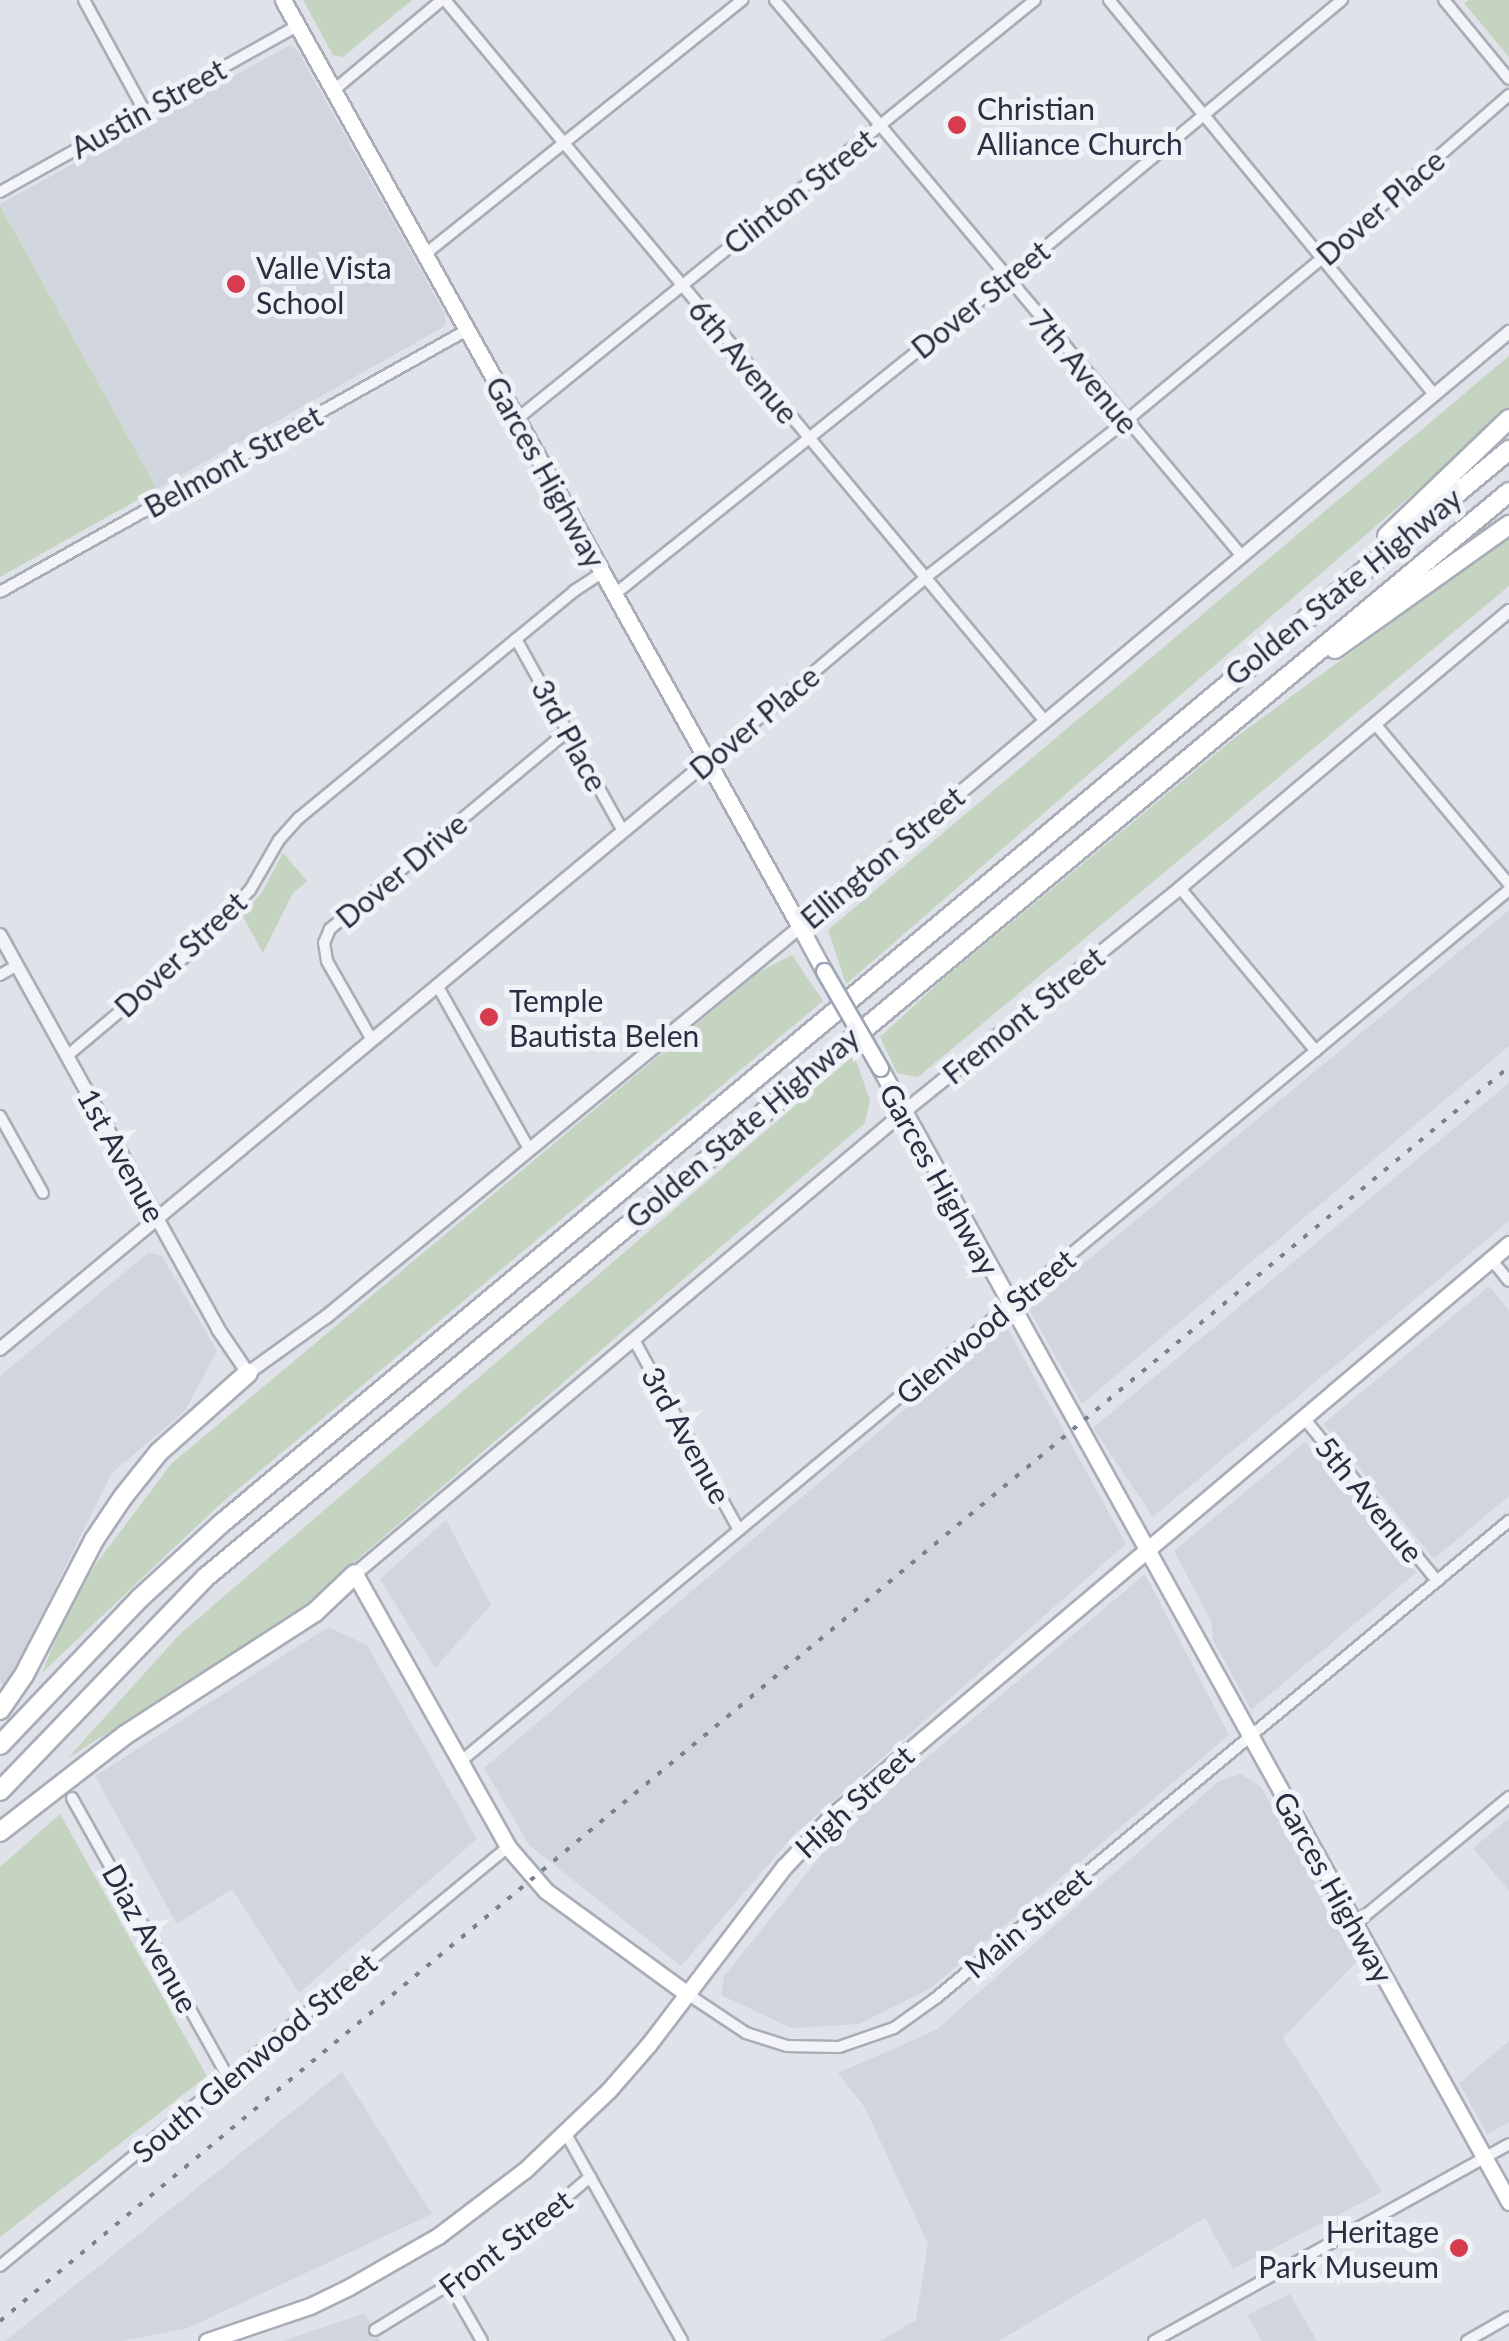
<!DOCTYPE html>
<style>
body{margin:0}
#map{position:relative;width:1509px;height:2341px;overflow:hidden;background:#dfe3e9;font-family:Lato,sans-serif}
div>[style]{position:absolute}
.built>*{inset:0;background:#d1d5de}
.green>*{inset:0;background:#c4d4c0}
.roads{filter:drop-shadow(2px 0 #a8adb7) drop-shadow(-2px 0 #a8adb7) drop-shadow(0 2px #a8adb7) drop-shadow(0 -2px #a8adb7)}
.minor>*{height:10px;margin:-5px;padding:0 5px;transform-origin:5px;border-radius:5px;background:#f2f4f7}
.tertiary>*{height:12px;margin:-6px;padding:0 6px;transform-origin:6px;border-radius:6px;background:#f2f4f7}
.secondary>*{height:15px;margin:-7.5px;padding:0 7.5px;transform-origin:7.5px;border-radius:7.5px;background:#fff}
.primary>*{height:15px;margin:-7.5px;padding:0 7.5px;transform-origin:7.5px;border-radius:7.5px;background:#fff}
.motorway>*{height:18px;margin:-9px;padding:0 9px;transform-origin:9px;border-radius:9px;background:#fff}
.rail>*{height:4px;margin-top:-2px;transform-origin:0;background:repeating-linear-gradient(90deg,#778194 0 5px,transparent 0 15px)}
.bridges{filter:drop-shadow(2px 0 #9ea6b6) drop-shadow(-2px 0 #9ea6b6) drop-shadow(0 2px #9ea6b6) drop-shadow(0 -2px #9ea6b6)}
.primary-bridge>*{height:15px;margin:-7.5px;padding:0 7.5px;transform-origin:7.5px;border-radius:7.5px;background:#fff}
.dots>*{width:28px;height:28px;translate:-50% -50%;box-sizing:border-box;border:5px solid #eff2f7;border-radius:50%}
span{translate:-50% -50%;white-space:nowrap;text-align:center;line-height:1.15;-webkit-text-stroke:10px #eff2f7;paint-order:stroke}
.street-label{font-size:30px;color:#272f41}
.poi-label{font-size:30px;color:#272f41}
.left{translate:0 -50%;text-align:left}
.right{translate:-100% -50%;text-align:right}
</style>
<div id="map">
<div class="built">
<i style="clip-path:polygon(290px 45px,298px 51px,445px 314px,445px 326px,157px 489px,0 204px)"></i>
<i style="clip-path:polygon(1509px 910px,1509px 1046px,1082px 1404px,1029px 1309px)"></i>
<i style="clip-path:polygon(1509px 1083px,1509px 1221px,1153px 1517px,1093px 1428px)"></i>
<i style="clip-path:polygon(149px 1252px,162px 1256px,217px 1351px,184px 1412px,112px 1473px,5px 1689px,0 1681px,0 1376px)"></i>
<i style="clip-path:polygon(1489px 1286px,1509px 1310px,1509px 1496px,1434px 1559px,1323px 1424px)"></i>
<i style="clip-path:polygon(1005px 1324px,1126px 1544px,793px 1836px,681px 1966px,529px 1845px,484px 1768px)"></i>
<i style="clip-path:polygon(1305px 1442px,1416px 1573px,1251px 1710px,1213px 1640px,1211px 1621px,1174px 1551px)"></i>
<i style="clip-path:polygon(446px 1520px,491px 1605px,435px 1668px,380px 1579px)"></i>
<i style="clip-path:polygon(1145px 1574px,1229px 1735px,931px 1988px,859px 2024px,791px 2028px,721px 1995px,724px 1976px,844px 1827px)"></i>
<i style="clip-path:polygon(328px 1627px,367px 1645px,477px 1839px,299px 1993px,232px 1889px,177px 1924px,95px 1776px)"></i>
<i style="clip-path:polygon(1241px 1774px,1261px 1787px,1359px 1959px,1283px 2038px,1382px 2192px,1233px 2269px,1205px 2218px,999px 2341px,880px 2341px,916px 2320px,928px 2244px,865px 2108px,838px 2073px,936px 2030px,1219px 1781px)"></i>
<i style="clip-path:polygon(1509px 1818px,1509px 1891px,1473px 1848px)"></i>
<i style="clip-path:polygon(1509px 2041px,1509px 2122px,1487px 2134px,1459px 2083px)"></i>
<i style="clip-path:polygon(342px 2072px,432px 2214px,188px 2328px,123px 2341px,5px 2341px)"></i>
<i style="clip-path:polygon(1290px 2294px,1317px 2341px,1262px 2341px,1247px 2315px)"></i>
<i style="clip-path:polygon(365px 2313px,380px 2341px,283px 2341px)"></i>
</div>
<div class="green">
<i style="clip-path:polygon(303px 0,412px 0,343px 57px,333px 55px)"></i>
<i style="clip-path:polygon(1469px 0,1509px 0,1509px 57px,1464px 3px)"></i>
<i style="clip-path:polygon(0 205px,157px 489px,0 577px)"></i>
<i style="clip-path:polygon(1509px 356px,1509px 411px,846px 984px,828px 930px)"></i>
<i style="clip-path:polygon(1509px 537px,1509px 586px,918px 1077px,897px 1073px,880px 1037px,941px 981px,1236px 737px)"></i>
<i style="clip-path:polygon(283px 853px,307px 881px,293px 893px,263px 953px,242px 915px,262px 892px)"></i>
<i style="clip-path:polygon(792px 955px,823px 1001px,219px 1505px,42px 1673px,63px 1621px,96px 1564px,172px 1463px,759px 972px)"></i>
<i style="clip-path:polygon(854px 1055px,870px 1100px,865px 1123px,302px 1607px,67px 1759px,179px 1635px)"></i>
<i style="clip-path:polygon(60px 1814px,207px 2076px,0 2237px,0 1867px)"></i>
</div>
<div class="roads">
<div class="minor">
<i style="left:84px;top:0;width:125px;rotate:61.4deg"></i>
<i style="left:445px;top:0;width:937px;rotate:50.24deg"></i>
<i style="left:775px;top:0;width:725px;rotate:49.98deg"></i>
<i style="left:1109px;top:0;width:509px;rotate:50.5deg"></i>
<i style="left:1444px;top:0;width:102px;rotate:50.6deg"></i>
<i style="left:333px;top:91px;width:142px;rotate:-39.9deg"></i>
<i style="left:0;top:192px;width:340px;rotate:-29.2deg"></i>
<i style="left:424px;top:255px;width:408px;rotate:-38.7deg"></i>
<i style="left:517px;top:419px;width:666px;rotate:-38.97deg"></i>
<i style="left:0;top:592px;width:535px;rotate:-29.29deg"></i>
<i style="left:615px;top:594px;width:503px;rotate:-38.78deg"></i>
<i style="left:1007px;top:279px;width:436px;rotate:-39.8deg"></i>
<i style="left:516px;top:639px;width:220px;rotate:60.9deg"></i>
<i style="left:1376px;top:725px;width:207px;rotate:50.1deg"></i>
<i style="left:708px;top:761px;width:284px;rotate:-40.1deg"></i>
<i style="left:925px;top:578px;width:255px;rotate:-38deg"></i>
<i style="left:1126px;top:421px;width:255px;rotate:-39.7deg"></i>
<i style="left:1322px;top:258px;width:248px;rotate:-41.1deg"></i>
<i style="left:1180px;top:888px;width:212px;rotate:50.2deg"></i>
<i style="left:0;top:975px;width:20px;rotate:-30deg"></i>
<i style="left:437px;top:985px;width:188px;rotate:60.7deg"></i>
<i style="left:372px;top:1040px;width:91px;rotate:-119.7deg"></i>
<i style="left:327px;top:961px;width:18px;rotate:-99deg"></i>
<i style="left:324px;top:943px;width:15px;rotate:-67deg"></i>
<i style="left:330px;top:929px;width:310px;rotate:-39.8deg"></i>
<i style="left:67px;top:1056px;width:172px;rotate:-40.1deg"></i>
<i style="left:199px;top:945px;width:75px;rotate:-47.2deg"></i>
<i style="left:250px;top:890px;width:58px;rotate:-59.9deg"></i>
<i style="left:279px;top:840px;width:30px;rotate:-48deg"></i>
<i style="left:299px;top:818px;width:357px;rotate:-39.5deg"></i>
<i style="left:574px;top:591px;width:33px;rotate:-33deg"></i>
<i style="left:0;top:1116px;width:88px;rotate:60.8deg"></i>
<i style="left:1491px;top:1259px;width:28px;rotate:51deg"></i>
<i style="left:634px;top:1340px;width:217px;rotate:61.1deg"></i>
<i style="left:1303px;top:1417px;width:212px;rotate:50.7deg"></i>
<i style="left:460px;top:1762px;width:1364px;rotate:-39.74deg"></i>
<i style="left:72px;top:1798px;width:322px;rotate:60.8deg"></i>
<i style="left:1355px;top:1924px;width:200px;rotate:-39.5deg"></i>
<i style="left:686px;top:1993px;width:72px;rotate:33.7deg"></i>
<i style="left:746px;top:2033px;width:43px;rotate:17.6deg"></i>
<i style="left:787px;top:2046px;width:52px;rotate:1.1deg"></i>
<i style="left:839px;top:2047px;width:58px;rotate:-19.1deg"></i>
<i style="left:894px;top:2028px;width:52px;rotate:-35.5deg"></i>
<i style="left:936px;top:1998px;width:746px;rotate:-39.78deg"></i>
<i style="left:566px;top:2134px;width:237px;rotate:60.7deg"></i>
<i style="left:0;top:2266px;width:659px;rotate:-39.52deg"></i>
<i style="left:451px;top:2287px;width:62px;rotate:60.1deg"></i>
<i style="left:375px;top:2330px;width:147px;rotate:-31.6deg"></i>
<i style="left:500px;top:2253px;width:118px;rotate:-40.2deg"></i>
<i style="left:1154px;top:2341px;width:406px;rotate:-29deg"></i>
<i style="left:1467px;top:2341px;width:48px;rotate:-29.7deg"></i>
</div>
<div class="tertiary">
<i style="left:0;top:935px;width:450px;rotate:61deg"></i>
<i style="left:218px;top:1329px;width:53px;rotate:55.7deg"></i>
<i style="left:248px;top:1373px;width:96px;rotate:-35.7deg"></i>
<i style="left:326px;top:1317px;width:614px;rotate:-39.45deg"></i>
<i style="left:800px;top:927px;width:926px;rotate:-40deg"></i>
<i style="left:0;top:1349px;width:920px;rotate:-39.71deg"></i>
<i style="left:355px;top:1574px;width:719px;rotate:-40.09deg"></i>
<i style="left:905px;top:1111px;width:354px;rotate:-39deg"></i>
<i style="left:1180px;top:888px;width:430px;rotate:-40.1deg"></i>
</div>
<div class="secondary">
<i style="left:283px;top:0;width:1061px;rotate:60.85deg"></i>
<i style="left:355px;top:1574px;width:313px;rotate:60.7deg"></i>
<i style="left:508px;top:1847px;width:58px;rotate:49.2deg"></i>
<i style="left:546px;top:1891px;width:173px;rotate:36.1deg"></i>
<i style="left:207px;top:2341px;width:109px;rotate:-18.8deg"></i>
<i style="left:310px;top:2306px;width:43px;rotate:-26deg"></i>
<i style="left:349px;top:2287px;width:103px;rotate:-29.8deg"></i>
<i style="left:438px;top:2236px;width:109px;rotate:-37.2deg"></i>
<i style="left:525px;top:2170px;width:116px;rotate:-43.6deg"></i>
<i style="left:609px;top:2090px;width:61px;rotate:-49deg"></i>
<i style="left:649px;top:2044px;width:223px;rotate:-52.7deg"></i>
<i style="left:784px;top:1867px;width:69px;rotate:-46.8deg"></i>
<i style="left:831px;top:1817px;width:888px;rotate:-40.2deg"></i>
</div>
<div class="primary">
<i style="left:800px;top:927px;width:50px;rotate:61.4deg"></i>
<i style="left:880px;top:1068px;width:1297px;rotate:60.98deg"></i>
</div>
<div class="motorway">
<i style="left:1387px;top:536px;width:169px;rotate:-43.8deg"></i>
<i style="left:1335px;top:649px;width:214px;rotate:-35.5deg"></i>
<i style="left:0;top:1710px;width:42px;rotate:-55.6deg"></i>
<i style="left:24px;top:1675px;width:152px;rotate:-62.6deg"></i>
<i style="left:94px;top:1540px;width:52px;rotate:-56deg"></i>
<i style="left:123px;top:1497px;width:58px;rotate:-51.3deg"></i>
<i style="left:159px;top:1452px;width:119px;rotate:-41.6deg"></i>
<i style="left:0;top:1745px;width:202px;rotate:-46.4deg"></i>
<i style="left:139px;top:1599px;width:113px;rotate:-42.5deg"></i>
<i style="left:222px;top:1523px;width:1676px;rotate:-39.82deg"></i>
<i style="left:0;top:1791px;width:297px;rotate:-46.1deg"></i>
<i style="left:206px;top:1577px;width:1696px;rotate:-39.78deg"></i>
<i style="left:0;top:1832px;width:158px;rotate:-37.8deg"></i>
<i style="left:125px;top:1735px;width:226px;rotate:-32.9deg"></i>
<i style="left:315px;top:1612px;width:55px;rotate:-43.5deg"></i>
</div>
</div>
<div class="rail">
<i style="left:0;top:2321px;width:1962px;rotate:-39.73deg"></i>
</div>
<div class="bridges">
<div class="primary-bridge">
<i style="left:824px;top:971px;width:112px;rotate:60deg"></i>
</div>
</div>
<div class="dots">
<i style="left:957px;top:125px;background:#d63c4d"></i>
<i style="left:236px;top:284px;background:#d63c4d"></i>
<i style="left:489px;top:1017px;background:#d63c4d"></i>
<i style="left:1459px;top:2248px;background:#d63c4d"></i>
</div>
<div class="street-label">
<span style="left:148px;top:108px;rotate:-29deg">Austin Street</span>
<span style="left:799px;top:191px;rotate:-38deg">Clinton Street</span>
<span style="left:1380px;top:207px;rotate:-41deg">Dover Place</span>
<span style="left:980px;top:299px;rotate:-39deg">Dover Street</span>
<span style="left:744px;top:361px;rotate:50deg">6th Avenue</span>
<span style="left:1084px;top:371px;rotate:50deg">7th Avenue</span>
<span style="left:233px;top:461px;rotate:-29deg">Belmont Street</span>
<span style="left:546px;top:472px;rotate:61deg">Garces Highway</span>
<span style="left:1343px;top:586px;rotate:-39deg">Golden State Highway</span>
<span style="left:754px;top:722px;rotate:-40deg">Dover Place</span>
<span style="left:570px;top:735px;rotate:61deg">3rd Place</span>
<span style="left:882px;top:857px;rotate:-40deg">Ellington Street</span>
<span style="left:401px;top:870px;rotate:-40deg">Dover Drive</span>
<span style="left:180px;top:954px;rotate:-43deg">Dover Street</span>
<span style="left:1023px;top:1015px;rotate:-39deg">Fremont Street</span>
<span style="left:742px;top:1127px;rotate:-40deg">Golden State Highway</span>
<span style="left:122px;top:1155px;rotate:61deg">1st Avenue</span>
<span style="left:940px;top:1179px;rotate:61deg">Garces Highway</span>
<span style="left:985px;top:1326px;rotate:-40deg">Glenwood Street</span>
<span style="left:687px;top:1435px;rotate:61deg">3rd Avenue</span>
<span style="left:1370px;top:1499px;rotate:51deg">5th Avenue</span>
<span style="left:854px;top:1801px;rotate:-43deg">High Street</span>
<span style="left:1334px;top:1887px;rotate:61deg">Garces Highway</span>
<span style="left:1027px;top:1922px;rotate:-40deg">Main Street</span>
<span style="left:151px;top:1938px;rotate:61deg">Diaz Avenue</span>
<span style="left:254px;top:2057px;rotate:-40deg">South Glenwood Street</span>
<span style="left:505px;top:2243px;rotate:-37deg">Front Street</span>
</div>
<div class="poi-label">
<span class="left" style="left:977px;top:125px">Christian<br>Alliance Church</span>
<span class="left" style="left:256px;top:284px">Valle Vista<br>School</span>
<span class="left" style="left:509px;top:1017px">Temple<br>Bautista Belen</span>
<span class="right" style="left:1439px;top:2248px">Heritage<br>Park Museum</span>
</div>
</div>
